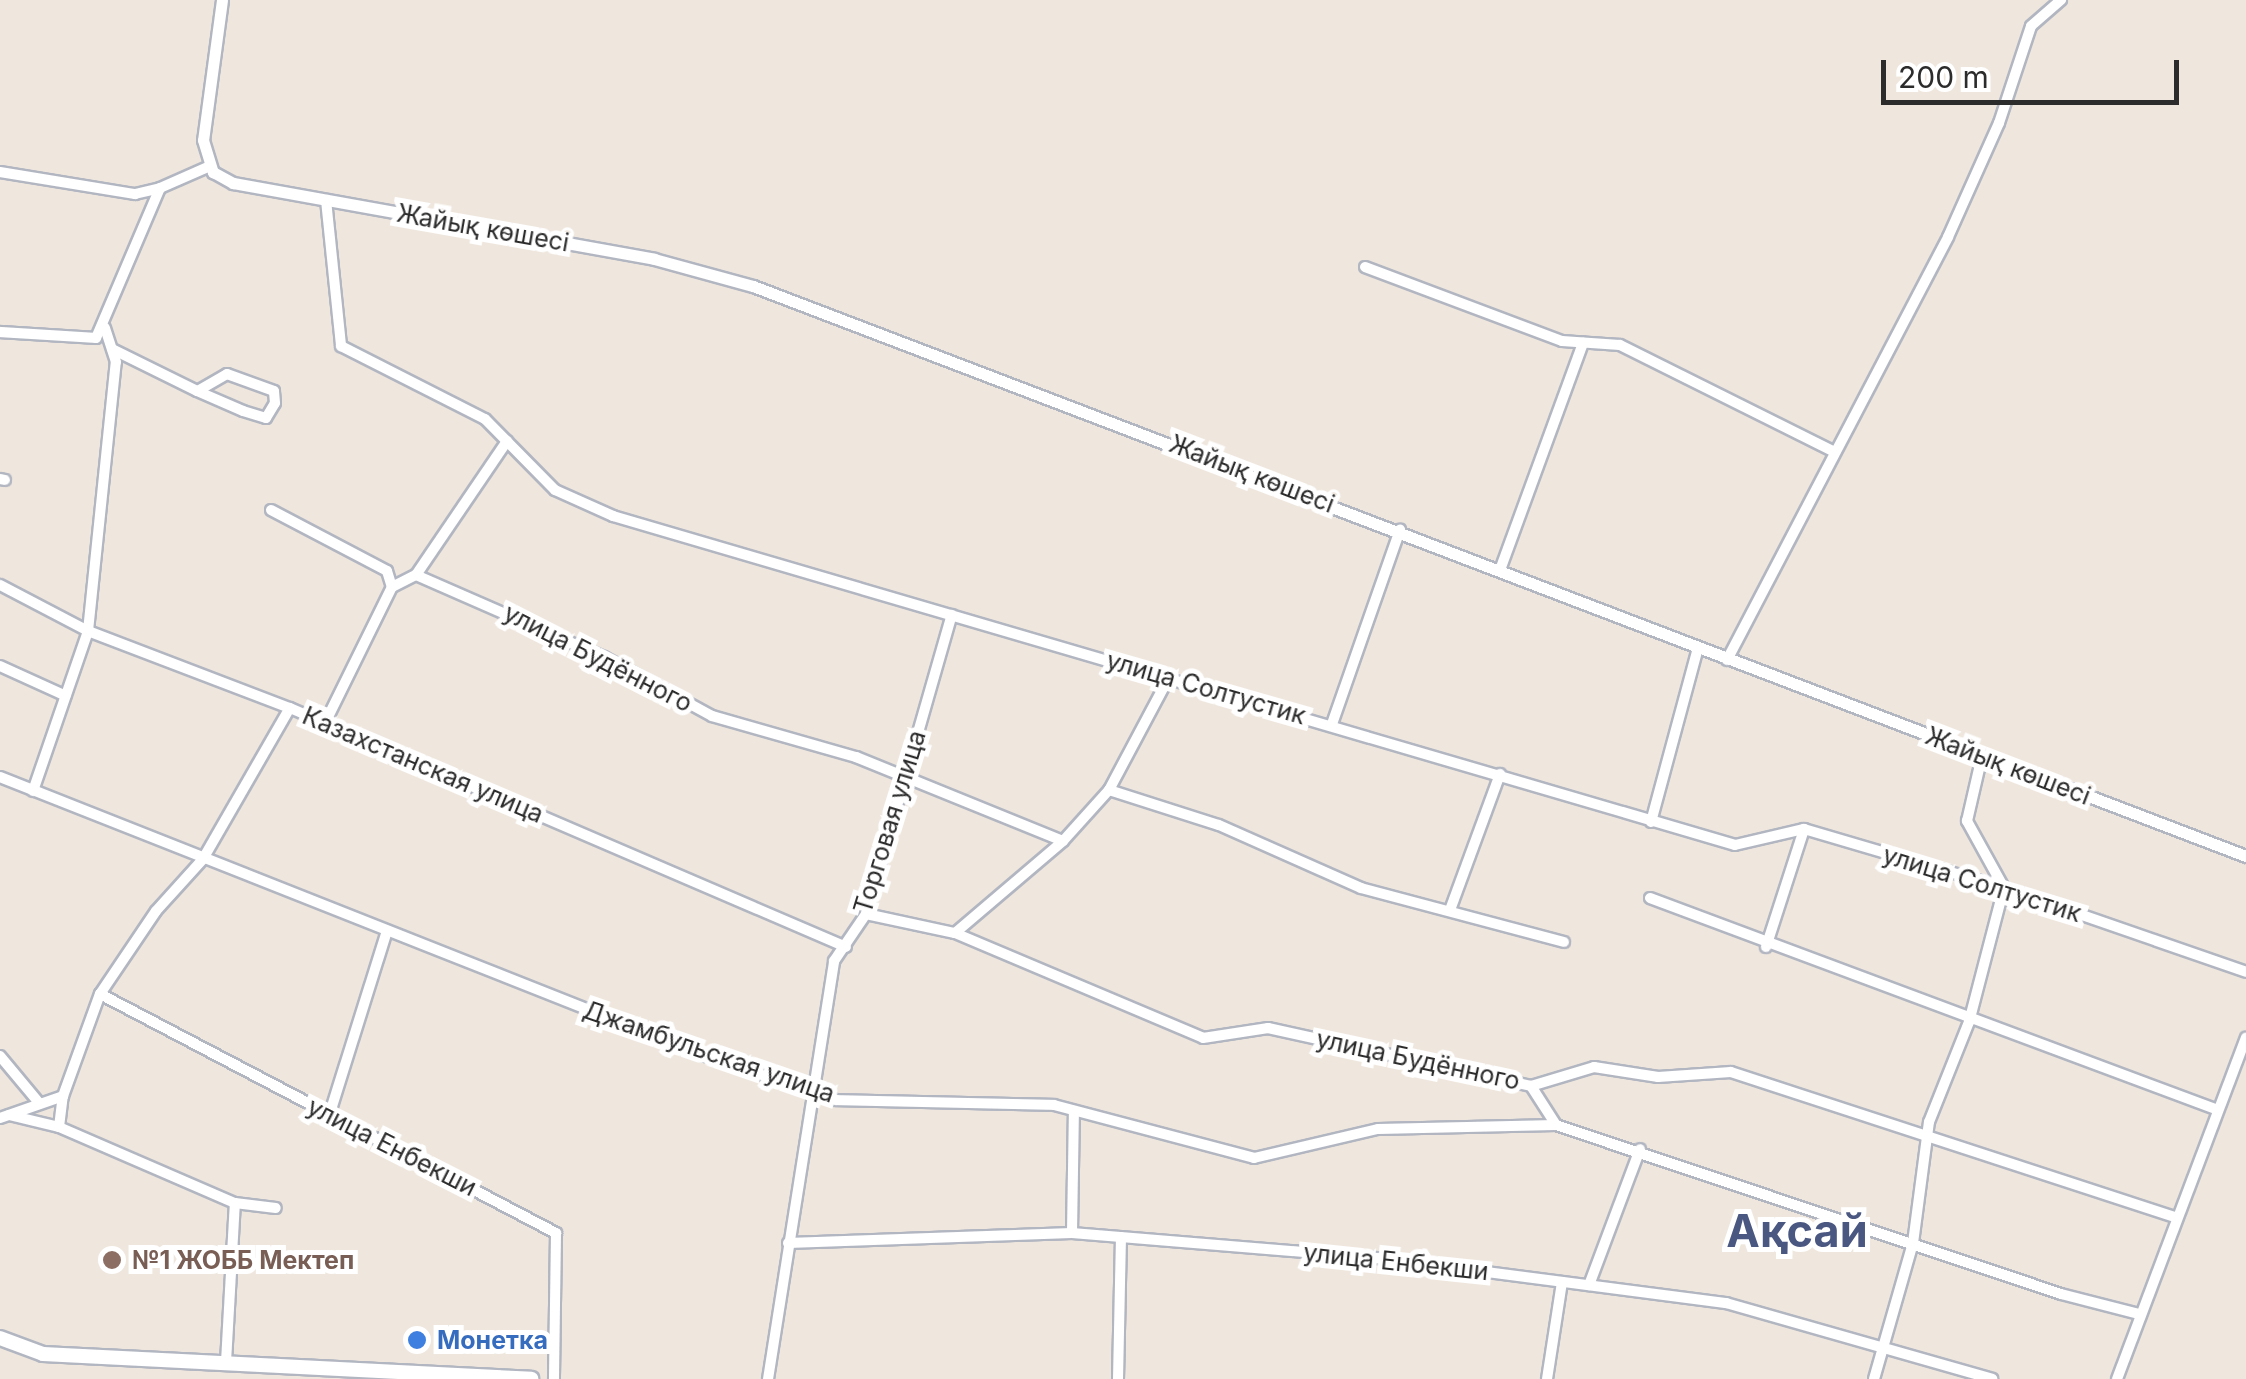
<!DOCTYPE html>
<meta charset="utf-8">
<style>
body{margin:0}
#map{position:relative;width:2246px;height:1379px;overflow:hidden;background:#efe7de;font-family:Inter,sans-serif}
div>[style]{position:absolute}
.roads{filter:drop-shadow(2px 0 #b2b6c1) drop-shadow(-2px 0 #b2b6c1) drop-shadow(0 2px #b2b6c1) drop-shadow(0 -2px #b2b6c1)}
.minor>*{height:10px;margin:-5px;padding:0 5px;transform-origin:5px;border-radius:5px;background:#fff}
.tertiary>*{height:11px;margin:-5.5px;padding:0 5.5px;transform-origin:5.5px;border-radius:5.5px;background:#fff}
.secondary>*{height:14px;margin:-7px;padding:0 7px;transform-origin:7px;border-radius:7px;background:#fff}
.dots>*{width:28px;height:28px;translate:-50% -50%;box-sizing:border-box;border:5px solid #fff;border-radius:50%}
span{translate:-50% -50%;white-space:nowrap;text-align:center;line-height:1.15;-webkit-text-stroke:10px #fff;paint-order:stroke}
.street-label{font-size:25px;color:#2c2c2c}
.education-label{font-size:25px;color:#785e54;font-weight:700}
.left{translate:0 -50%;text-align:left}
.shop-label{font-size:25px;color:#366cbe;font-weight:700}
.town-label{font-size:45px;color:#4a5780;font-weight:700}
.scale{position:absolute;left:1881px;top:60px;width:298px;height:45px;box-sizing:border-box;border:5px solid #2c2c2c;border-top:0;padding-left:12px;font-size:30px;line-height:35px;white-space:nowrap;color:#2c2c2c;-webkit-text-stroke:8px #fff;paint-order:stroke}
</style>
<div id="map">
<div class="roads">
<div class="minor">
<i style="left:0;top:172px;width:137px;rotate:9.3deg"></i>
<i style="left:135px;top:194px;width:26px;rotate:-13deg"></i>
<i style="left:326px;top:200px;width:147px;rotate:84.1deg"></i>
<i style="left:341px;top:346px;width:161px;rotate:26.9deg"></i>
<i style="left:485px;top:419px;width:100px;rotate:45.4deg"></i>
<i style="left:555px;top:490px;width:64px;rotate:24.1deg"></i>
<i style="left:613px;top:516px;width:1169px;rotate:16.34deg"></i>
<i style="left:1735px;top:845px;width:71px;rotate:-13.1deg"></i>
<i style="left:1804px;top:829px;width:209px;rotate:16.4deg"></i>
<i style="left:2004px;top:888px;width:256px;rotate:19.1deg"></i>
<i style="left:1365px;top:267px;width:210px;rotate:20.6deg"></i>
<i style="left:1562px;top:341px;width:58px;rotate:3.9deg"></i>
<i style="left:1620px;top:345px;width:240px;rotate:26.5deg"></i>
<i style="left:0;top:332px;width:96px;rotate:3.6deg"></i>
<i style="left:96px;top:338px;width:163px;rotate:-66.9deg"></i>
<i style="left:160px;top:188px;width:55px;rotate:-23.7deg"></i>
<i style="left:112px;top:349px;width:95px;rotate:26.3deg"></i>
<i style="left:197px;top:391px;width:50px;rotate:23.5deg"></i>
<i style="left:243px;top:411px;width:24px;rotate:17deg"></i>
<i style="left:266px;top:418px;width:17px;rotate:-59deg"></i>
<i style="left:275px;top:403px;width:12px;rotate:-95deg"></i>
<i style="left:274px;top:391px;width:50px;rotate:-160.1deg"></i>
<i style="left:227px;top:374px;width:34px;rotate:150deg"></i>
<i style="left:0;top:479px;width:5px;rotate:11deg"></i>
<i style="left:271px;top:510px;width:131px;rotate:27.7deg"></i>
<i style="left:387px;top:571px;width:17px;rotate:73deg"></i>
<i style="left:1500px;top:570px;width:242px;rotate:-69.9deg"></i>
<i style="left:416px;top:575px;width:205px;rotate:23.6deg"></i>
<i style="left:604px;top:657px;width:123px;rotate:28.6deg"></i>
<i style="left:712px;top:716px;width:150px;rotate:15.9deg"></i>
<i style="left:856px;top:757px;width:223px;rotate:22.1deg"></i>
<i style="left:0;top:585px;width:99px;rotate:27.6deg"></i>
<i style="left:88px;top:631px;width:216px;rotate:20.9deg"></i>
<i style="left:290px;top:708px;width:605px;rotate:23.26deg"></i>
<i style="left:1727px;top:660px;width:477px;rotate:-62.4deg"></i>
<i style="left:1948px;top:237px;width:125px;rotate:-65.9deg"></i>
<i style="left:1999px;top:123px;width:102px;rotate:-71.7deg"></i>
<i style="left:2031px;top:26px;width:40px;rotate:-41deg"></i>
<i style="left:0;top:666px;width:72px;rotate:24.4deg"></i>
<i style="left:325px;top:723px;width:152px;rotate:-63.8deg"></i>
<i style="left:392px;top:587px;width:27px;rotate:-27deg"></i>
<i style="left:416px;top:575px;width:162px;rotate:-55.8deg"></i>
<i style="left:1332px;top:724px;width:206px;rotate:-70.7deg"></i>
<i style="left:0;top:777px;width:756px;rotate:21.58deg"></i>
<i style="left:703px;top:1055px;width:140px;rotate:18.7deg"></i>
<i style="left:836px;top:1100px;width:218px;rotate:1.3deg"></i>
<i style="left:1054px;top:1105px;width:207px;rotate:14.8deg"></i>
<i style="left:1254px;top:1158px;width:127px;rotate:-13.2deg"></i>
<i style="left:1378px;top:1129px;width:178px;rotate:-1.3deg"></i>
<i style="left:1556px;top:1125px;width:533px;rotate:18.5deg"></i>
<i style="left:2061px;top:1294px;width:81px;rotate:14.4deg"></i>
<i style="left:1109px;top:790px;width:115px;rotate:17.7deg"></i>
<i style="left:1219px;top:825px;width:155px;rotate:23.9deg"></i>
<i style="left:1361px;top:888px;width:210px;rotate:14.9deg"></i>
<i style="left:33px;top:791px;width:169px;rotate:-71deg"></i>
<i style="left:88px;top:631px;width:270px;rotate:-84.1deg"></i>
<i style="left:116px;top:362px;width:36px;rotate:-108deg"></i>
<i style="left:1651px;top:822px;width:180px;rotate:-74.9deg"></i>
<i style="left:1650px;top:898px;width:606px;rotate:20.47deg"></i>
<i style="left:1450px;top:910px;width:145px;rotate:-69.8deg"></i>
<i style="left:866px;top:914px;width:91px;rotate:12.1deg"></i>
<i style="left:955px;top:933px;width:142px;rotate:-40.4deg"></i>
<i style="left:1063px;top:841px;width:69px;rotate:-48deg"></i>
<i style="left:1109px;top:790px;width:128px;rotate:-62deg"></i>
<i style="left:955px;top:933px;width:269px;rotate:22.9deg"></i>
<i style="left:1203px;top:1038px;width:66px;rotate:-8.7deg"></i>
<i style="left:1268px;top:1028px;width:269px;rotate:12.4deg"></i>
<i style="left:1531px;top:1086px;width:66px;rotate:-16.8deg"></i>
<i style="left:1594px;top:1067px;width:65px;rotate:8.9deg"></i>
<i style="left:1658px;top:1077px;width:73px;rotate:-3.9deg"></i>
<i style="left:1731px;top:1072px;width:469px;rotate:18.1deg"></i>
<i style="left:1766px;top:947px;width:124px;rotate:-72.1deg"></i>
<i style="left:100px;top:994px;width:515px;rotate:27.66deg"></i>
<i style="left:556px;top:1233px;width:146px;rotate:90.8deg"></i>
<i style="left:0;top:1056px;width:62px;rotate:50.2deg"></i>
<i style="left:1531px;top:1086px;width:46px;rotate:57.3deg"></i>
<i style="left:9px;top:1115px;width:51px;rotate:13.5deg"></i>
<i style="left:59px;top:1127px;width:31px;rotate:-83deg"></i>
<i style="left:63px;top:1096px;width:109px;rotate:-70.1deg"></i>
<i style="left:100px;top:994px;width:100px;rotate:-56deg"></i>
<i style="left:156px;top:911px;width:70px;rotate:-47.9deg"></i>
<i style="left:203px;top:859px;width:174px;rotate:-60.1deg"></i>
<i style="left:329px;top:1116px;width:194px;rotate:-72.6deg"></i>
<i style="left:0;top:1118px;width:67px;rotate:-19.2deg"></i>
<i style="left:59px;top:1127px;width:192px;rotate:23.4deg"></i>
<i style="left:235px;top:1203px;width:41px;rotate:7deg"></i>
<i style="left:1072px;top:1233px;width:121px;rotate:-89.1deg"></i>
<i style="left:788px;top:1243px;width:284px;rotate:-2deg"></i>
<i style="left:1072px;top:1233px;width:308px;rotate:4.7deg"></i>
<i style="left:1379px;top:1258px;width:350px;rotate:7.4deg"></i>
<i style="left:1726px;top:1303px;width:277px;rotate:15.9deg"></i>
<i style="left:1589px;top:1285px;width:145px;rotate:-69.4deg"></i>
<i style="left:226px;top:1362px;width:159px;rotate:-86.8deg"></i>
<i style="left:768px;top:1379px;width:423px;rotate:-81deg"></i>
<i style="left:834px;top:961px;width:57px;rotate:-55.8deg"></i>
<i style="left:866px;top:914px;width:311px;rotate:-74deg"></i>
<i style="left:1118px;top:1379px;width:142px;rotate:-88.8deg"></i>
<i style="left:1547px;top:1379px;width:98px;rotate:-81.2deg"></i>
<i style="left:1874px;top:1379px;width:141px;rotate:-74deg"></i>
<i style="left:1913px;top:1243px;width:122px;rotate:-82.5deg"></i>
<i style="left:1929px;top:1122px;width:108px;rotate:-68.2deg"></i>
<i style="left:1969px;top:1022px;width:138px;rotate:-75.4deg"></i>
<i style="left:2004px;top:888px;width:77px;rotate:-118.9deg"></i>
<i style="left:1967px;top:821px;width:67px;rotate:-77deg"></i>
<i style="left:2117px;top:1379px;width:365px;rotate:-69.3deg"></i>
</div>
<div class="tertiary">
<i style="left:222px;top:0;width:141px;rotate:97.7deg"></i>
<i style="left:203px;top:140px;width:34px;rotate:73deg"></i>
<i style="left:213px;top:172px;width:23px;rotate:29deg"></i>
<i style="left:233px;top:183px;width:428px;rotate:10.2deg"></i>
<i style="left:654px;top:259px;width:103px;rotate:15.3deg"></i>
<i style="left:753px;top:286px;width:1598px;rotate:20.9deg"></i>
</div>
<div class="secondary">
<i style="left:0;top:1338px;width:46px;rotate:20.4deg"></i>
<i style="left:43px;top:1354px;width:489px;rotate:2.9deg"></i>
</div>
</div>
<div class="dots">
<i style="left:112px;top:1260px;background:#8d6e63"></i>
<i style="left:417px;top:1340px;background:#3f7fe0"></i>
</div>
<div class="street-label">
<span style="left:483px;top:228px;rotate:10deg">Жайық көшесі</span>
<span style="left:1252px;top:474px;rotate:21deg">Жайық көшесі</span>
<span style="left:598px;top:658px;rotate:27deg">улица Будённого</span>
<span style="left:1206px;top:688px;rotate:16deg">улица Солтустик</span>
<span style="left:423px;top:765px;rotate:23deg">Казахстанская улица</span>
<span style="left:2008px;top:766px;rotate:21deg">Жайық көшесі</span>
<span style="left:890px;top:822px;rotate:-73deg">Торговая улица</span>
<span style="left:1982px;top:884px;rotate:17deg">улица Солтустик</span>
<span style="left:709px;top:1052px;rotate:19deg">Джамбульская улица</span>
<span style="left:1418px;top:1060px;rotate:12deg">улица Будённого</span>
<span style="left:392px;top:1147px;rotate:27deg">улица Енбекши</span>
<span style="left:1396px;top:1262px;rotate:6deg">улица Енбекши</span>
</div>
<div class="education-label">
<span class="left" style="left:132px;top:1260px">№1 ЖОББ Мектеп</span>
</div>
<div class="shop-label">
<span class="left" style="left:437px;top:1340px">Монетка</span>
</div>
<div class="town-label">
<span style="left:1797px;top:1231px">Ақсай</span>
</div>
<div class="scale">200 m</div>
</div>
